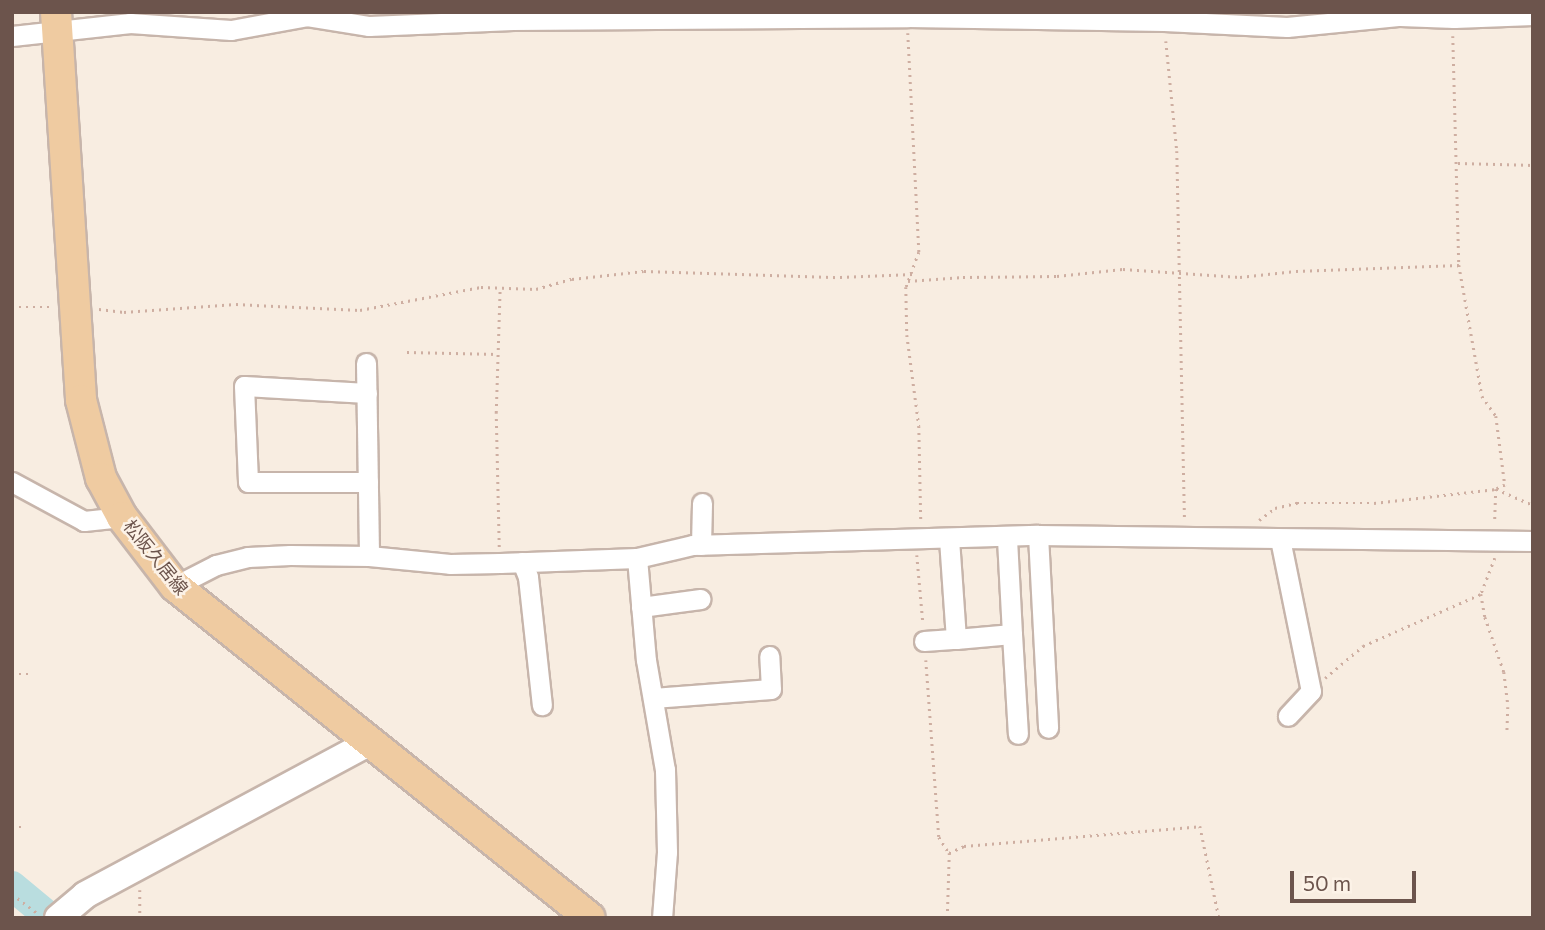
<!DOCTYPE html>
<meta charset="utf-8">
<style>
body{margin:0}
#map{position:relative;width:1545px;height:930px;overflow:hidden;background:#f8ede1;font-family:Commissioner,"Noto Sans JP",sans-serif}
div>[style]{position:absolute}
.river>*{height:30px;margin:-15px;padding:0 15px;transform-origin:15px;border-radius:15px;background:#b9dddf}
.path>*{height:2.5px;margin-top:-1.25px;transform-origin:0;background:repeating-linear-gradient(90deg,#ceaea1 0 2px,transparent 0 7px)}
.roads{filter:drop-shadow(2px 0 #c7b5ab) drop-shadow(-2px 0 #c7b5ab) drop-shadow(0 2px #c7b5ab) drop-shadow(0 -2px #c7b5ab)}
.street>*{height:19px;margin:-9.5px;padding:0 9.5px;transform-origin:9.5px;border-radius:9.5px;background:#fff}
.secondary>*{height:26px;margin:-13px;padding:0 13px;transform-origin:13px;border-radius:13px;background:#fff}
.primary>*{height:30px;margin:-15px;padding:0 15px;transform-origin:15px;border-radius:15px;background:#efcba1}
span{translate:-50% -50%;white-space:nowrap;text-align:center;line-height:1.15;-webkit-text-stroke:5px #fcf2e7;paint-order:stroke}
.street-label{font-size:18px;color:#6c544c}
.frame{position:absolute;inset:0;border:14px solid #6c544c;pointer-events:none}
.scale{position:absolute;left:1290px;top:871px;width:126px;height:32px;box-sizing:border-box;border:4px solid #6c544c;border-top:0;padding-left:9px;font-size:21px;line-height:24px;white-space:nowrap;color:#6c544c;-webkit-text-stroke:5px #fcf2e7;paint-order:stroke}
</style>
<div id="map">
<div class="river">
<i style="left:12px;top:886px;width:45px;rotate:39.6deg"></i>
</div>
<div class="path">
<i style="left:908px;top:33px;width:219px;rotate:87.1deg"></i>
<i style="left:919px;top:252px;width:37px;rotate:110deg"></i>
<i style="left:906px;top:287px;width:48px;rotate:88.8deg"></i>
<i style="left:907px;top:335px;width:92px;rotate:82.5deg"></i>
<i style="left:919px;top:426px;width:93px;rotate:88.8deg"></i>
<i style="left:1453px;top:36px;width:229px;rotate:88.5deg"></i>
<i style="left:1459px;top:265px;width:133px;rotate:80deg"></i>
<i style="left:1482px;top:396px;width:24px;rotate:55deg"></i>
<i style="left:1496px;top:416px;width:70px;rotate:82.6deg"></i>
<i style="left:1505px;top:485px;width:10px;rotate:156deg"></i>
<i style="left:1496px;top:489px;width:34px;rotate:92deg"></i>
<i style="left:1166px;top:41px;width:111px;rotate:84.3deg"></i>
<i style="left:1177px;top:151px;width:369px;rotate:88.8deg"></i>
<i style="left:1458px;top:163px;width:75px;rotate:1.5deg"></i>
<i style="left:908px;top:281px;width:55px;rotate:-4.2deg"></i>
<i style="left:963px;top:277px;width:94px;rotate:-0.6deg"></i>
<i style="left:1057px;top:276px;width:66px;rotate:-6.1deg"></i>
<i style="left:1123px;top:269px;width:117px;rotate:3.9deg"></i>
<i style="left:1240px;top:277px;width:56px;rotate:-6.1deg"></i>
<i style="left:1296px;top:271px;width:163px;rotate:-2.1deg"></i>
<i style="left:12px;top:307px;width:39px"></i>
<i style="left:99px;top:309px;width:25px;rotate:7deg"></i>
<i style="left:124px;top:312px;width:112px;rotate:-4.1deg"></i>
<i style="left:236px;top:304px;width:124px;rotate:2.8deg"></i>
<i style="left:360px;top:310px;width:123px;rotate:-10.8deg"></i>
<i style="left:481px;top:287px;width:55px;rotate:2.1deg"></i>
<i style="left:536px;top:289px;width:37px;rotate:-16deg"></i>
<i style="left:572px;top:279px;width:72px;rotate:-6.3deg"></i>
<i style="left:644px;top:271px;width:196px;rotate:1.8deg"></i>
<i style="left:840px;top:277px;width:73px;rotate:-2.4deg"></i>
<i style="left:407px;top:352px;width:91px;rotate:1.3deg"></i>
<i style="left:1259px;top:520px;width:20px;rotate:-37deg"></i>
<i style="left:1275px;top:508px;width:23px;rotate:-13deg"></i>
<i style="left:1297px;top:503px;width:77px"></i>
<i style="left:1374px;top:503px;width:123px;rotate:-6.5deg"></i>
<i style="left:1496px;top:489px;width:40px;rotate:23.4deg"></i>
<i style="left:499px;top:547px;width:134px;rotate:-91.3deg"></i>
<i style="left:496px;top:413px;width:125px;rotate:-88.2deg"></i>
<i style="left:917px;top:555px;width:67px;rotate:84.9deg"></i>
<i style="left:1495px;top:558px;width:39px;rotate:111deg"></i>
<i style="left:1481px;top:594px;width:23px;rotate:80deg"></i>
<i style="left:1485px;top:617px;width:58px;rotate:70.9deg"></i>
<i style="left:1504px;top:672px;width:35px;rotate:83deg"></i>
<i style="left:1508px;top:707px;width:24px;rotate:92deg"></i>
<i style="left:926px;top:660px;width:177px;rotate:85.8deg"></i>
<i style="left:939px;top:837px;width:19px;rotate:58deg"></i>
<i style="left:12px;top:674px;width:18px"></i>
<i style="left:1325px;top:678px;width:50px;rotate:-40.1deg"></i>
<i style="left:1363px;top:646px;width:129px;rotate:-23.8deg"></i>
<i style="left:12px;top:827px;width:11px"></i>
<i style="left:140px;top:890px;width:28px;rotate:90deg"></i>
<i style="left:12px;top:894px;width:31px;rotate:37deg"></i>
<i style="left:947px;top:918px;width:65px;rotate:-88.2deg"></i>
<i style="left:949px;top:853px;width:17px;rotate:-25deg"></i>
<i style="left:964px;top:846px;width:237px;rotate:-4.8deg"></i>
<i style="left:1200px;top:826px;width:94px;rotate:78.3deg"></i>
</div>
<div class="roads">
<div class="street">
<i style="left:12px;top:36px;width:119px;rotate:-6.3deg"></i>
<i style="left:130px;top:23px;width:101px;rotate:4deg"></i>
<i style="left:231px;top:30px;width:77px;rotate:-10.4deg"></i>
<i style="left:307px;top:16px;width:63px;rotate:9.2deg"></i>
<i style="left:369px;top:26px;width:144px;rotate:-2.4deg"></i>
<i style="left:513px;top:20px;width:394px;rotate:-0.4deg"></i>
<i style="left:907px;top:17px;width:257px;rotate:0.9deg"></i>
<i style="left:1164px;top:21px;width:123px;rotate:2.8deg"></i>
<i style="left:1287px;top:27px;width:114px;rotate:-5.6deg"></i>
<i style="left:1400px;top:16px;width:54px;rotate:2.1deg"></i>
<i style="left:1454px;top:18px;width:79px;rotate:-2.2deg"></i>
<i style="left:366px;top:363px;width:193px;rotate:89.1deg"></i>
<i style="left:367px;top:393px;width:123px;rotate:-176.7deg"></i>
<i style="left:244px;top:386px;width:96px;rotate:87.6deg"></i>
<i style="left:248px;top:482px;width:120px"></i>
<i style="left:12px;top:482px;width:82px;rotate:28.4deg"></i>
<i style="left:84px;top:521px;width:38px;rotate:-6deg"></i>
<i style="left:1038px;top:535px;width:193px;rotate:87deg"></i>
<i style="left:1280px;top:539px;width:155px;rotate:78.5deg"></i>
<i style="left:1311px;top:691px;width:34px;rotate:133deg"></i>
<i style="left:701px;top:545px;width:42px;rotate:-88.6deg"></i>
<i style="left:637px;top:558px;width:102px;rotate:85deg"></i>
<i style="left:646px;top:660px;width:112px;rotate:80.2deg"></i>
<i style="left:665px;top:770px;width:82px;rotate:88.6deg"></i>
<i style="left:667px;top:852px;width:66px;rotate:94.3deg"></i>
<i style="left:522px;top:562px;width:16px;rotate:68deg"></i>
<i style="left:528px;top:577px;width:129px;rotate:83.8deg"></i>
<i style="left:175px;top:586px;width:46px;rotate:-27.1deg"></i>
<i style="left:216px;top:565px;width:33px;rotate:-14deg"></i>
<i style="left:248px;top:557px;width:42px;rotate:-2.7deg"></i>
<i style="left:290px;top:555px;width:79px;rotate:0.7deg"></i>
<i style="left:369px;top:556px;width:81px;rotate:5.6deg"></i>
<i style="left:450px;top:564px;width:50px;rotate:-1.1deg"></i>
<i style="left:500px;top:563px;width:137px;rotate:-2.1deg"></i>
<i style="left:637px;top:558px;width:57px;rotate:-13.1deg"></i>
<i style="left:693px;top:545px;width:345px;rotate:-1.7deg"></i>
<i style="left:1038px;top:535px;width:495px;rotate:0.7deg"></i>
<i style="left:641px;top:607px;width:60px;rotate:-7.7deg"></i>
<i style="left:1012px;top:634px;width:100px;rotate:86.6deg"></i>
<i style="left:956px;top:639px;width:56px;rotate:-5.1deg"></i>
<i style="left:1012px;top:634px;width:97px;rotate:-93deg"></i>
<i style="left:924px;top:641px;width:32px;rotate:-4deg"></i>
<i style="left:956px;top:639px;width:100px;rotate:-94deg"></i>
<i style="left:653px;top:698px;width:118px;rotate:-4.4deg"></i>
<i style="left:771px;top:689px;width:33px;rotate:-93deg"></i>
</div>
<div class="secondary">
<i style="left:58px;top:918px;width:35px;rotate:-40deg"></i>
<i style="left:85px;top:895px;width:323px;rotate:-28.2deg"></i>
</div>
<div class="primary">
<i style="left:56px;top:12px;width:389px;rotate:86.3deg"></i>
<i style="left:81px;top:400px;width:81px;rotate:75.6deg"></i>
<i style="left:101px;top:478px;width:44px;rotate:61.7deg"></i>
<i style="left:122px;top:517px;width:87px;rotate:52.5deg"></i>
<i style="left:175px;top:586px;width:531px;rotate:38.66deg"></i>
</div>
</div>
<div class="street-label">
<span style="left:156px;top:557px;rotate:51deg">松阪久居線</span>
</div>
<div class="frame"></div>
<div class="scale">50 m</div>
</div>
